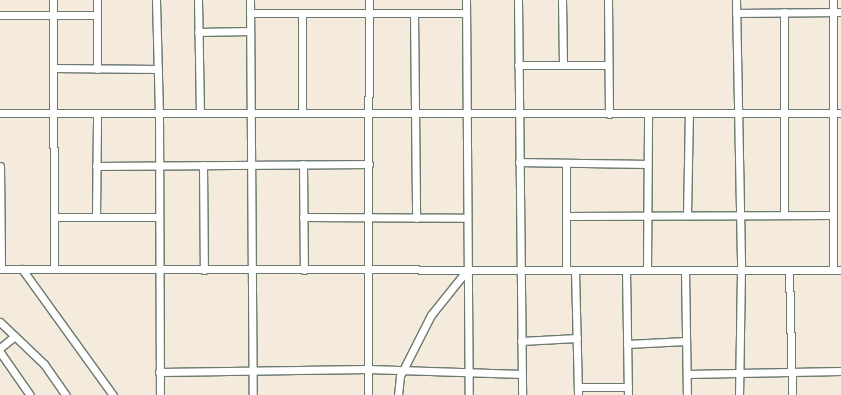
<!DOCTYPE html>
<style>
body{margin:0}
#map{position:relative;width:841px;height:395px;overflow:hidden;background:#f4ebdc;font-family:"Patrick Hand",sans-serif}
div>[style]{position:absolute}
.roads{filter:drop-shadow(1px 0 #6a7a6f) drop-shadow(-1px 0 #6a7a6f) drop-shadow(0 1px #6a7a6f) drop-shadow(0 -1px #6a7a6f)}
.minor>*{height:7px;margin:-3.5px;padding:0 3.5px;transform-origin:3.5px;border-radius:3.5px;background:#fff}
span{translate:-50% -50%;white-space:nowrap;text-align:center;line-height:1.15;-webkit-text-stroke:4.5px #f6f6f2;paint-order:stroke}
</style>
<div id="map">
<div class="roads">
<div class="minor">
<i style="left:53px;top:0;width:269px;rotate:89.8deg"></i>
<i style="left:97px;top:0;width:69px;rotate:90deg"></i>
<i style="left:156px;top:0;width:113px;rotate:88.5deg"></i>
<i style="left:159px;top:113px;width:282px;rotate:89.8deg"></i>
<i style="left:198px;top:0;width:113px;rotate:89deg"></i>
<i style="left:250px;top:0;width:395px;rotate:89.6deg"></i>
<i style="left:466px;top:0;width:395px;rotate:89.6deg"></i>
<i style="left:518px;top:0;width:395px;rotate:89.4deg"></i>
<i style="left:562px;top:0;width:65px;rotate:89.1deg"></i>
<i style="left:608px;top:0;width:114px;rotate:89.5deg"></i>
<i style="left:736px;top:0;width:270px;rotate:88.9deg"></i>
<i style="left:741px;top:270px;width:125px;rotate:90.9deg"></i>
<i style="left:833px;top:0;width:270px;rotate:90deg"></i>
<i style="left:250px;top:13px;width:216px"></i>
<i style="left:302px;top:13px;width:100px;rotate:90deg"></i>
<i style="left:414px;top:13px;width:205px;rotate:89.4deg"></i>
<i style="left:736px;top:13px;width:105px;rotate:-0.5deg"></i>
<i style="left:0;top:15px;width:97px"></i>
<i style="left:198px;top:32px;width:52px;rotate:-1.1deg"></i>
<i style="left:518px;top:65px;width:90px"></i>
<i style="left:53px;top:68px;width:105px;rotate:0.5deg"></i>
<i style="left:0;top:113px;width:841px"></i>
<i style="left:519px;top:162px;width:128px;rotate:0.9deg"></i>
<i style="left:303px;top:164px;width:106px;rotate:89.5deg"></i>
<i style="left:203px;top:165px;width:105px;rotate:89.5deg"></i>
<i style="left:0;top:166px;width:103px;rotate:89.4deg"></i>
<i style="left:96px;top:166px;width:273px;rotate:-0.4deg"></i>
<i style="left:687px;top:215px;width:101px;rotate:-88.9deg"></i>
<i style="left:784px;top:215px;width:203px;rotate:-90deg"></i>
<i style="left:566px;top:216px;width:267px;rotate:-0.2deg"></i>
<i style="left:54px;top:217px;width:105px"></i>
<i style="left:96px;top:217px;width:104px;rotate:-89.4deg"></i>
<i style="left:303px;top:217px;width:164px;rotate:0.3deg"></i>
<i style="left:0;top:269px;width:841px;rotate:0.07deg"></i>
<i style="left:22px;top:269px;width:155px;rotate:54.2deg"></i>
<i style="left:566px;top:270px;width:107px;rotate:-90deg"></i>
<i style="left:575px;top:270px;width:125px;rotate:88.6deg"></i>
<i style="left:626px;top:270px;width:125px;rotate:89.1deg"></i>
<i style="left:647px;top:270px;width:156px;rotate:-89.6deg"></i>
<i style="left:685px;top:270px;width:125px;rotate:89.1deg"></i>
<i style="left:789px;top:270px;width:125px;rotate:88.6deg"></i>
<i style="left:0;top:322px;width:61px;rotate:43.7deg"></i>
<i style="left:44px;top:364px;width:38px;rotate:55deg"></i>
<i style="left:521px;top:341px;width:56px;rotate:-3.1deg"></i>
<i style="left:627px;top:344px;width:59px;rotate:-2.9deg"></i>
<i style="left:0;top:348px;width:19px;rotate:-39deg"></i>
<i style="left:0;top:352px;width:52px;rotate:55.1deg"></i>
<i style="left:159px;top:372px;width:209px;rotate:-0.8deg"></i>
<i style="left:368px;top:369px;width:154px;rotate:1.9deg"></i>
<i style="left:687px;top:374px;width:154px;rotate:-1.1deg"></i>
<i style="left:578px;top:387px;width:50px"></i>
<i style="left:368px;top:395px;width:395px;rotate:-89.9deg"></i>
<i style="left:398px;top:395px;width:19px;rotate:-84deg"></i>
<i style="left:400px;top:376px;width:68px;rotate:-63.1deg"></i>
<i style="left:431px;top:315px;width:58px;rotate:-51.3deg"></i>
</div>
</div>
</div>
